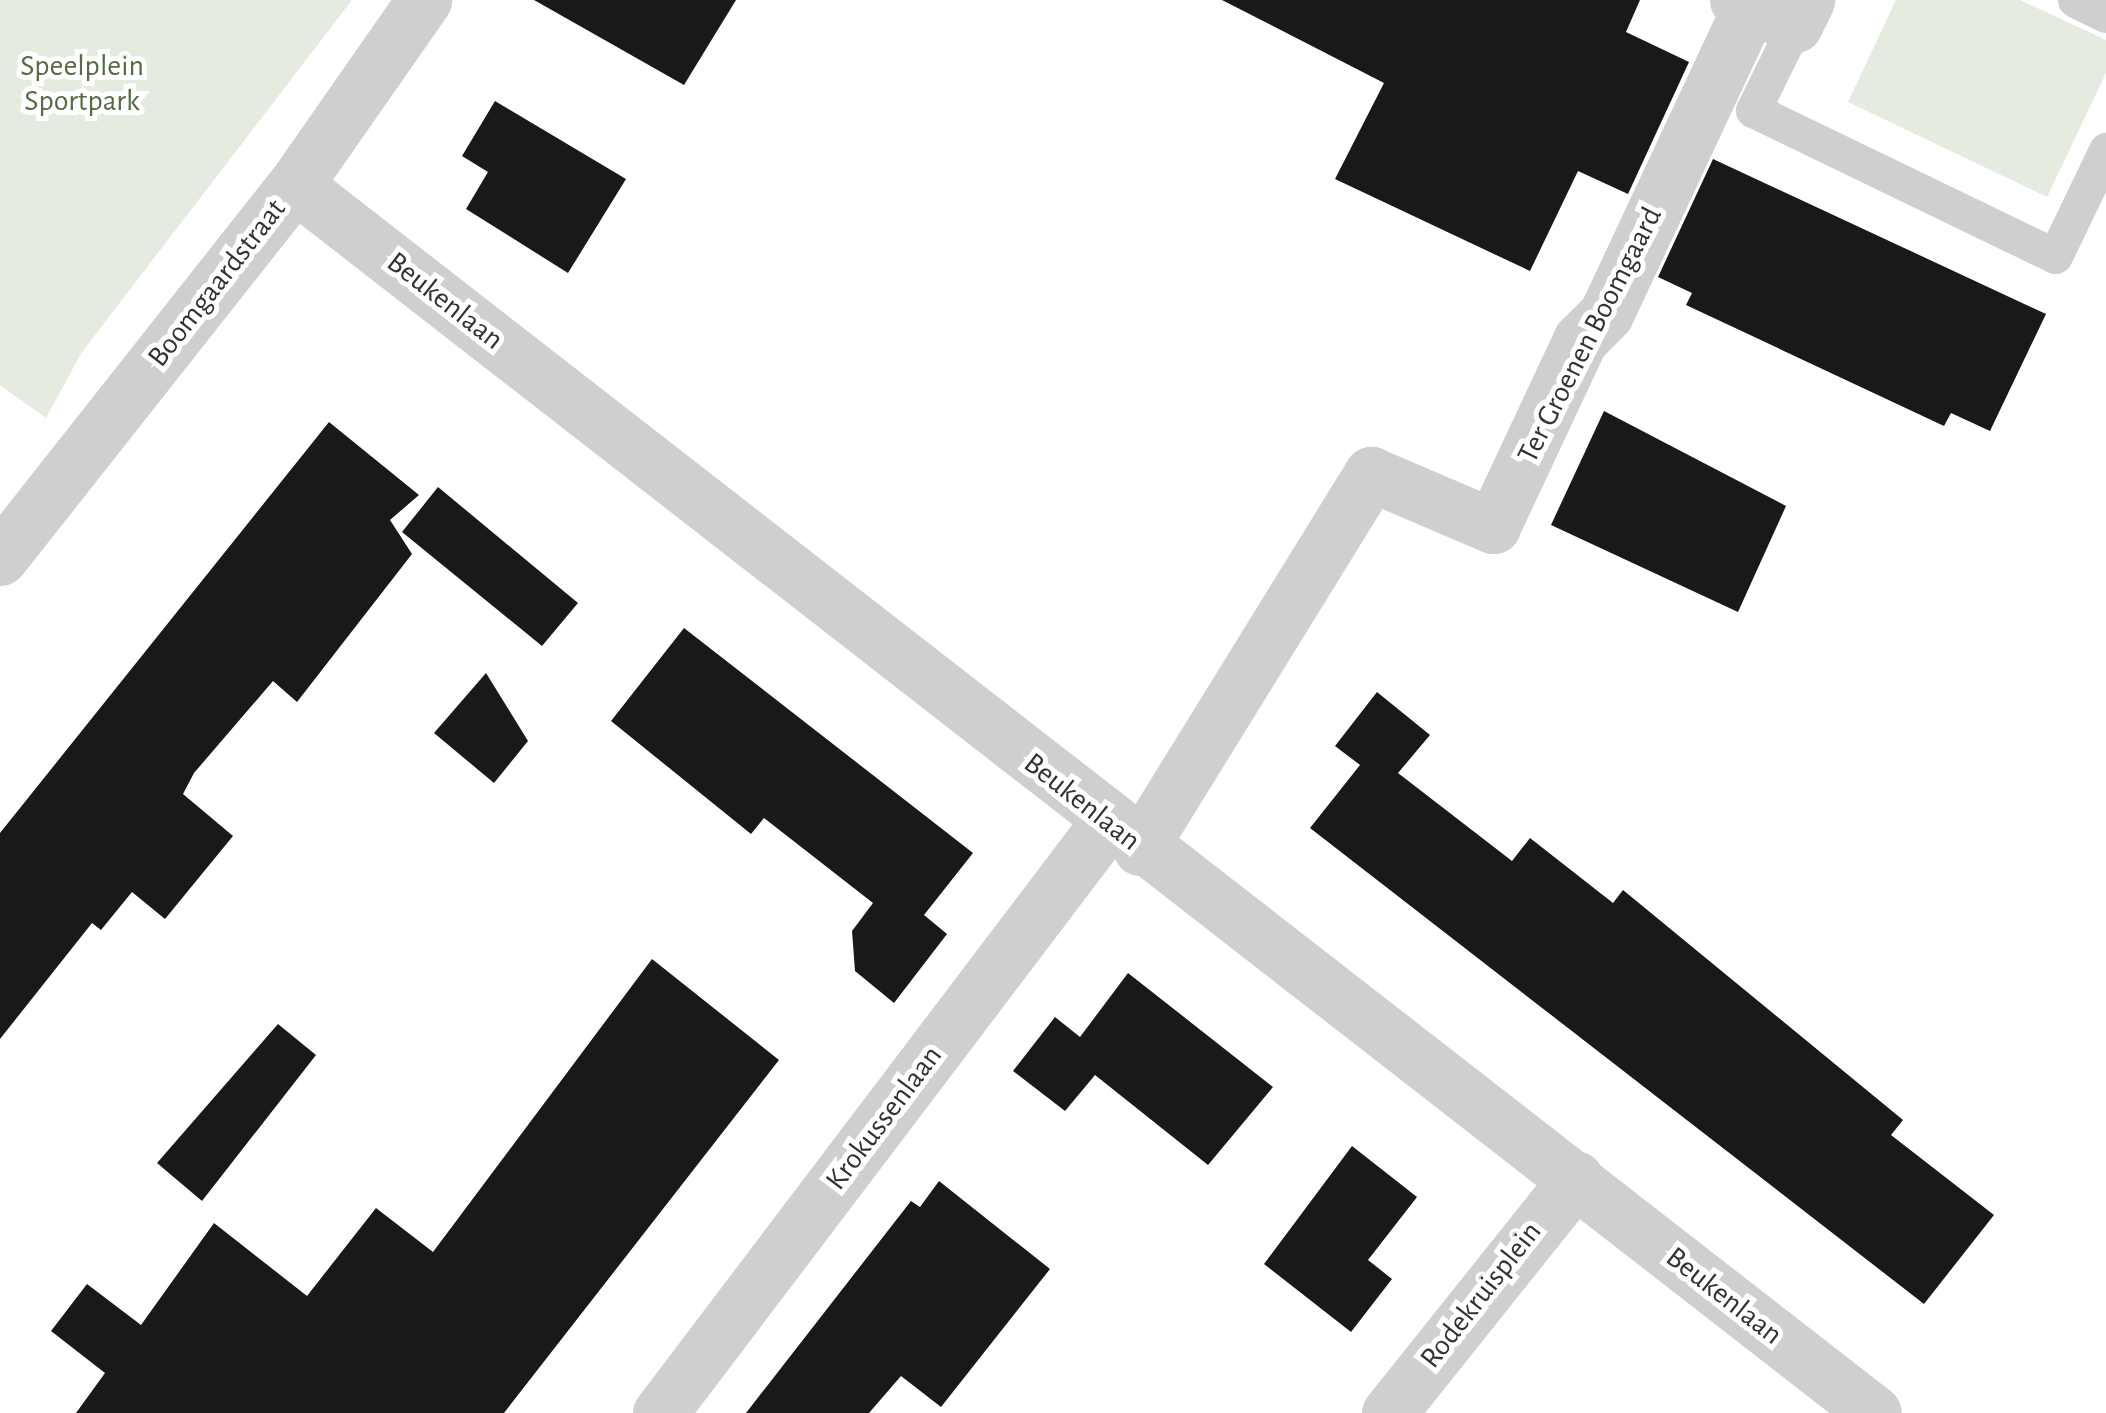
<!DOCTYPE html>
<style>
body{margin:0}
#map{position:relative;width:2106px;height:1413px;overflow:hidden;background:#fff;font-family:"Alegreya Sans",sans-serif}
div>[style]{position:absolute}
.green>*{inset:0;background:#e5ebdf}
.building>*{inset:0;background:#191919}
.lane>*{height:35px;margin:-17.5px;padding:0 17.5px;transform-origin:17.5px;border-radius:17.5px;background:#cfcfcf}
.street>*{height:55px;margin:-27.5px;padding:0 27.5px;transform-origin:27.5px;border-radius:27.5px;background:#cfcfcf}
span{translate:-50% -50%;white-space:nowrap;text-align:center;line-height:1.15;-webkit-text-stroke:10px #fff;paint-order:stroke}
.park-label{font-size:30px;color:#556c42}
.street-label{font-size:30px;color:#323232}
</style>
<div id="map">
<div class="green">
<i style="clip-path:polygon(0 0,352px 0,82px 352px,46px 418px,0 385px)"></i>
<i style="clip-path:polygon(1896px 0,2020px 0,2106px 40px,2106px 73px,2047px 197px,1848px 102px)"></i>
</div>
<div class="building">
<i style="clip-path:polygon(534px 0,736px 0,684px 85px)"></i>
<i style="clip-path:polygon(1222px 0,1640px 0,1626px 32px,1689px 62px,1628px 194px,1578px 171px,1530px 271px,1335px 179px,1384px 83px)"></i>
<i style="clip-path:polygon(495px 101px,626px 179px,568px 273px,466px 209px,488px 172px,462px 156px)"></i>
<i style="clip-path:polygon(1713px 159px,2046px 314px,1990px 431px,1951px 413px,1944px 426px,1686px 305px,1692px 293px,1658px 277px)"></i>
<i style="clip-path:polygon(1604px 411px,1786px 506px,1738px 612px,1551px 525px)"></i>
<i style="clip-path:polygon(329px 422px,419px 495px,390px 520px,412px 554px,297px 702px,273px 681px,194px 773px,183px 794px,233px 836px,165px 919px,132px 892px,101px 930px,92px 923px,0 1039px,0 833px)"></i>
<i style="clip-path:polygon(438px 487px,578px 603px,542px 646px,402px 532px)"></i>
<i style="clip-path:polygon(684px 628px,973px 853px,924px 915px,947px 934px,894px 1003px,855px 971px,852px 931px,873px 903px,764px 818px,751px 834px,611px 721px)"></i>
<i style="clip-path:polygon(486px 673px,528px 741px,494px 783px,434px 733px)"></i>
<i style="clip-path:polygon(1377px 692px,1430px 735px,1398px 773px,1512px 861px,1530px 838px,1613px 903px,1623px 890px,1903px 1120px,1891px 1135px,1994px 1215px,1924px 1304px,1310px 828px,1360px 765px,1335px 746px)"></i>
<i style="clip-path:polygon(652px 959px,779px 1060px,504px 1413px,76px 1413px,105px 1373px,51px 1331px,87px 1284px,141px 1325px,214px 1223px,307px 1296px,376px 1208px,433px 1252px)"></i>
<i style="clip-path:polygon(1128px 973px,1273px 1087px,1208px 1165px,1095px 1075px,1065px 1111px,1013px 1071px,1055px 1017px,1080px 1037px)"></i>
<i style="clip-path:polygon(278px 1024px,316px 1055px,202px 1201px,157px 1163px)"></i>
<i style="clip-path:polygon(1352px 1146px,1417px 1197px,1368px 1260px,1392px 1279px,1351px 1332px,1264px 1264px)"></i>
<i style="clip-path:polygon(939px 1181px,1050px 1269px,941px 1407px,901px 1376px,869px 1413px,746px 1413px,911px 1201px,920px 1207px)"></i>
</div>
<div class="lane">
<i style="left:2075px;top:0;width:34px;rotate:26deg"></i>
<i style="left:1795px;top:25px;width:95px;rotate:116.3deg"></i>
<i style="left:1753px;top:110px;width:335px;rotate:25.8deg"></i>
<i style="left:2055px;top:256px;width:118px;rotate:-64.3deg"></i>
</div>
<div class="street">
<i style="left:1737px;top:0;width:63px;rotate:23.3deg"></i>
<i style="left:1795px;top:25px;width:28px;rotate:-64deg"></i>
<i style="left:295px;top:185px;width:2000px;rotate:37.87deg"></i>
<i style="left:0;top:558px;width:476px;rotate:-51.7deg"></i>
<i style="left:295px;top:185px;width:226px;rotate:-55.1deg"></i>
<i style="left:1140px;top:848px;width:440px;rotate:-58.3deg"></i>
<i style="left:1371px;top:474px;width:133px;rotate:23.1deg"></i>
<i style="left:1493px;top:526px;width:205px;rotate:-64.9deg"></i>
<i style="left:1580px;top:340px;width:37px;rotate:-45deg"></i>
<i style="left:1606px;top:314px;width:340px;rotate:-64.9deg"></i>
<i style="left:660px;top:1413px;width:742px;rotate:-52.84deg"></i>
<i style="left:1389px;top:1413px;width:300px;rotate:-51.4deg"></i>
</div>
<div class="park-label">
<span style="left:82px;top:83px">Speelplein<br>Sportpark</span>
</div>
<div class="street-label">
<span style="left:217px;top:283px;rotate:-52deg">Boomgaardstraat</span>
<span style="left:445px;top:301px;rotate:38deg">Beukenlaan</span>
<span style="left:1590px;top:335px;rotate:-63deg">Ter Groenen Boomgaard</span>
<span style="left:1082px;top:802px;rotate:38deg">Beukenlaan</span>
<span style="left:884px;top:1118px;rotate:-53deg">Krokussenlaan</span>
<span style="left:1481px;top:1295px;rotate:-52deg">Rodekruisplein</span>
<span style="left:1724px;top:1296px;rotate:38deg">Beukenlaan</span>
</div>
</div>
